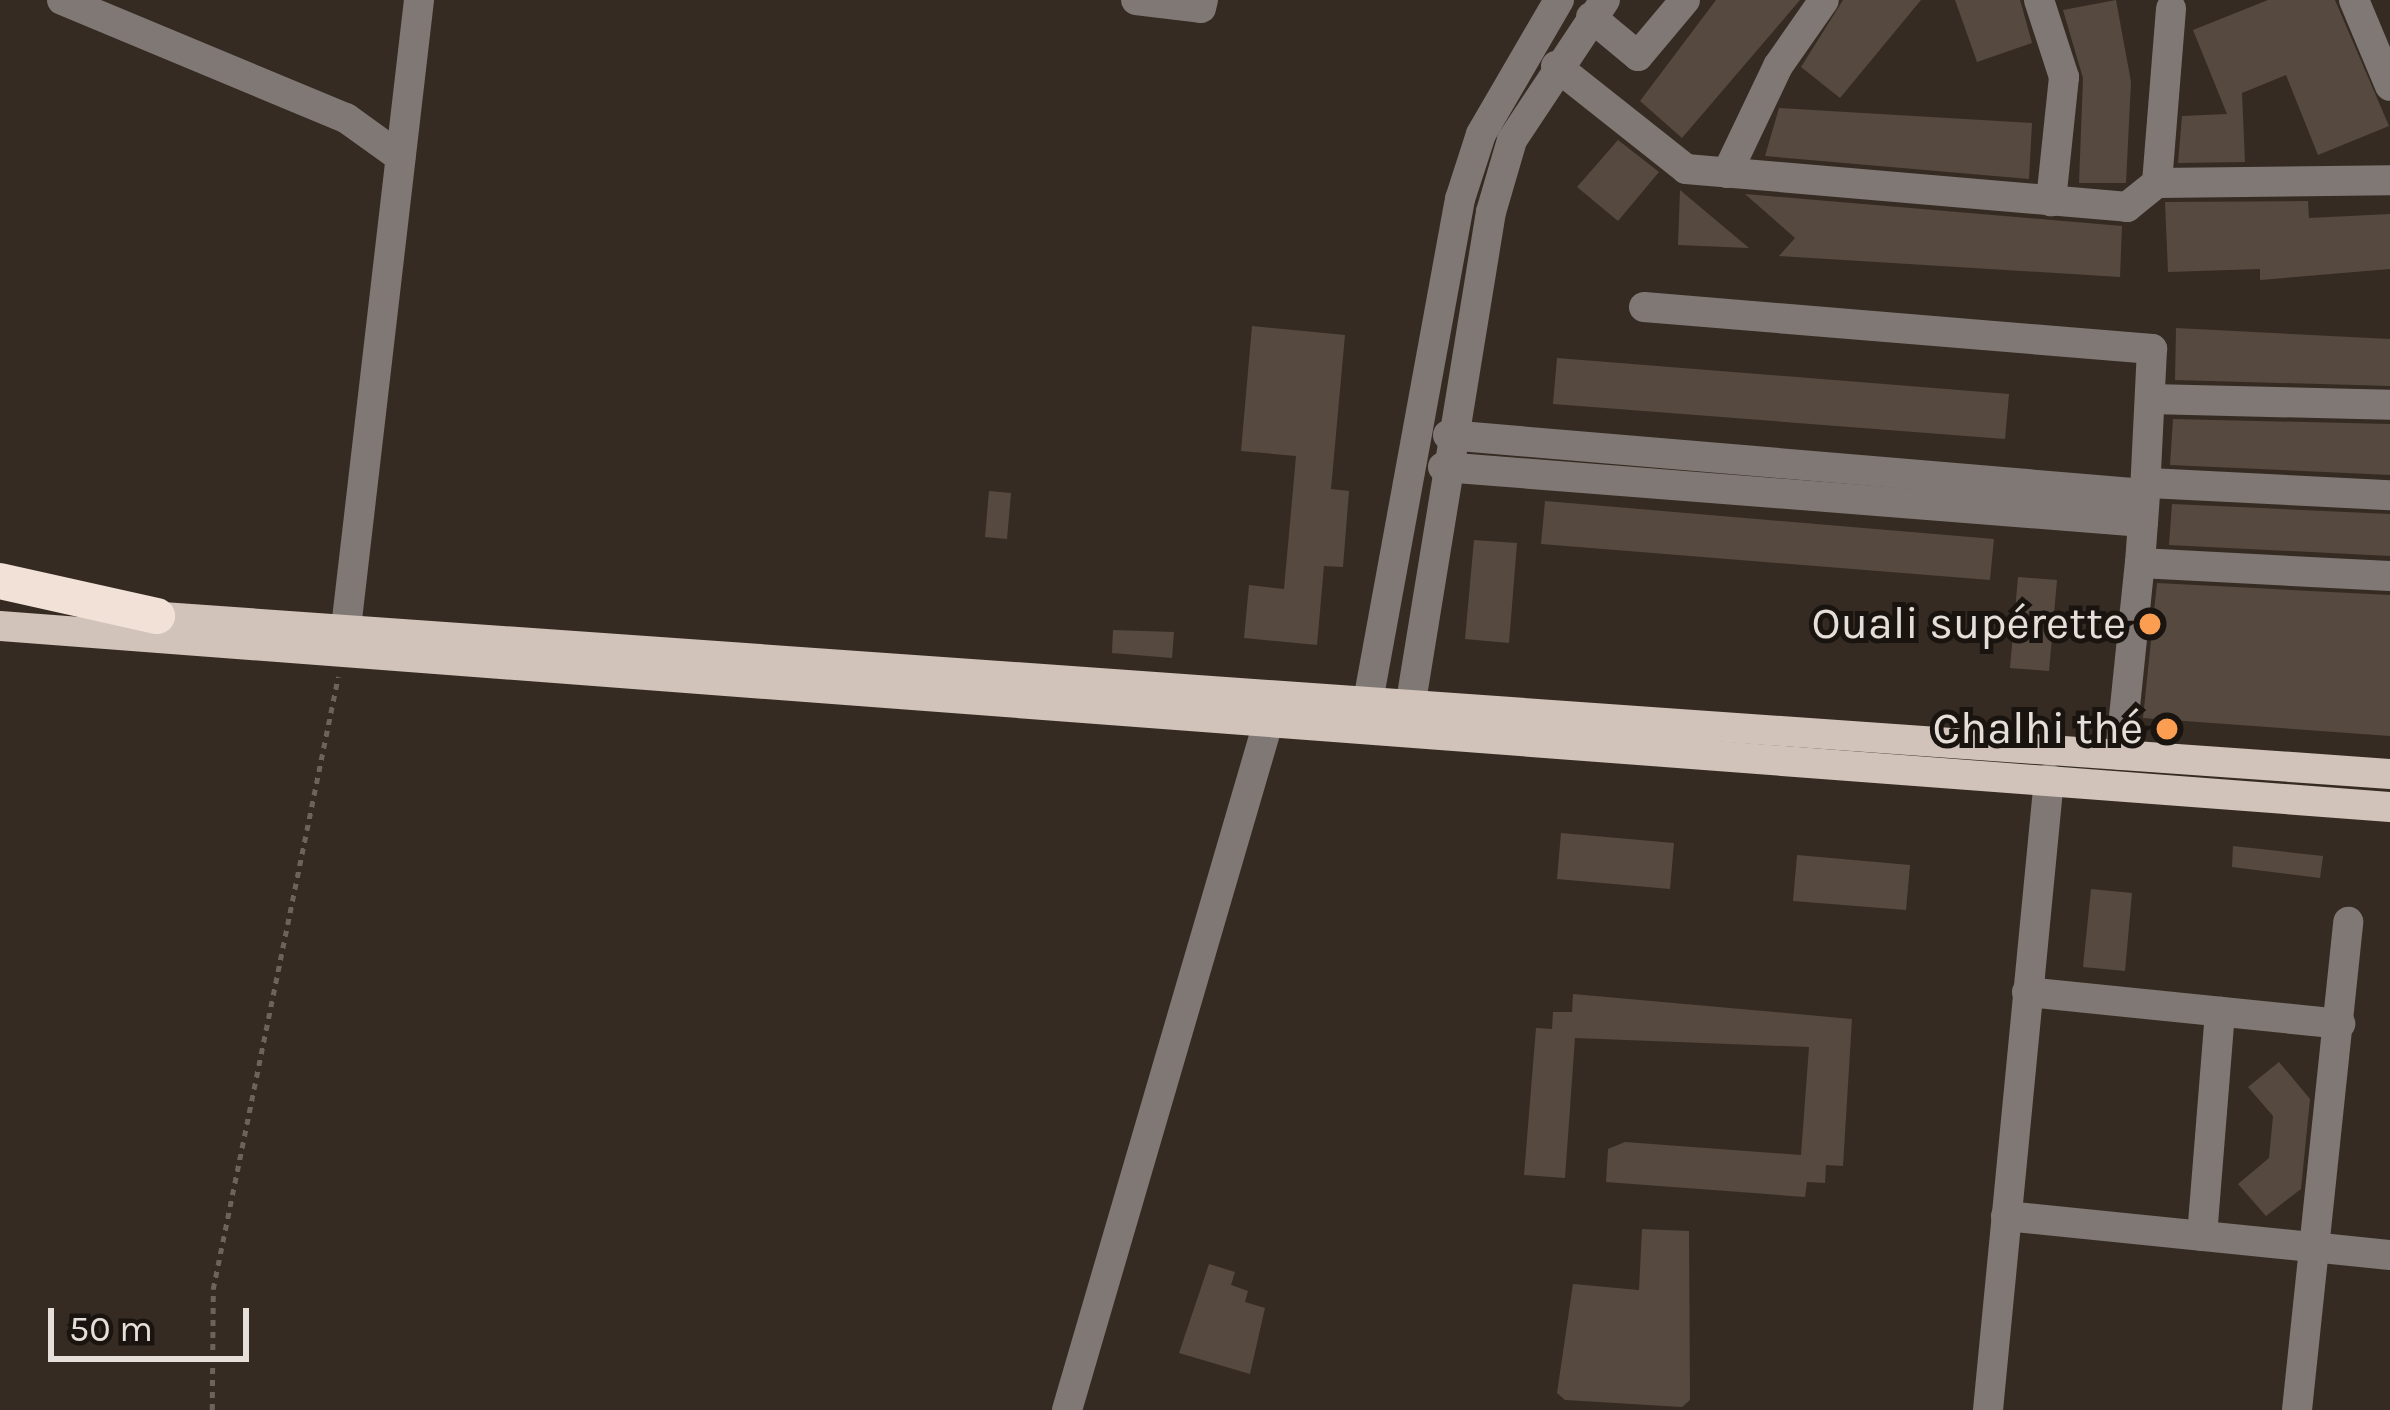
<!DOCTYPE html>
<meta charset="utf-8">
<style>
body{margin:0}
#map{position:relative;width:2390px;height:1410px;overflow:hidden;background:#362b22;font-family:Karla,sans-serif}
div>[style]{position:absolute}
.building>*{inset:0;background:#564940}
.path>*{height:4.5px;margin-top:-2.25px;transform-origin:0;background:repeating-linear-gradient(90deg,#6d635a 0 6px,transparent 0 12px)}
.minor>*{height:30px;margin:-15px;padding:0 15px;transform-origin:15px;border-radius:15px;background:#7f7874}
.major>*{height:30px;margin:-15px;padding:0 15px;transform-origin:15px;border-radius:15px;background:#d1c3ba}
.highway>*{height:36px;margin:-18px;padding:0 18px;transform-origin:18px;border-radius:18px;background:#f1e1d6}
.dots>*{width:33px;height:33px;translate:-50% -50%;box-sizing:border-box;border:6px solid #1a1410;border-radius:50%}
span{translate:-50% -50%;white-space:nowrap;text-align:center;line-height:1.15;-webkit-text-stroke:10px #1a1410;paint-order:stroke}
.poi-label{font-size:45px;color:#e6ded8}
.right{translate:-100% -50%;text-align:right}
.scale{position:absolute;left:48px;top:1308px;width:201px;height:54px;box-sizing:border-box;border:6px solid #e6ded8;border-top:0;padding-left:15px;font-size:36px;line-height:42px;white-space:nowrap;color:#e6ded8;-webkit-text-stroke:9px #1a1410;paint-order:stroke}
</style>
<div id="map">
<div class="building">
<i style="clip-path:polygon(1716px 0,1800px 0,1682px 138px,1640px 101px)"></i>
<i style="clip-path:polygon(1843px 0,1921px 0,1840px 98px,1801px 67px)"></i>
<i style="clip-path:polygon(1955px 0,2020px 0,2032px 43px,1977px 62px)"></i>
<i style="clip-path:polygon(2116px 0,2131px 82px,2126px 183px,2079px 183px,2083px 78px,2063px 10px)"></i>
<i style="clip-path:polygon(2268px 0,2335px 0,2389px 126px,2318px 155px,2286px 75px,2242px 93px,2245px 162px,2178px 163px,2182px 116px,2227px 114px,2193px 30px)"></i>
<i style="clip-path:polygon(1779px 108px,2032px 123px,2029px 179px,1765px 156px)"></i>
<i style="clip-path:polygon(1618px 140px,1659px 172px,1618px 221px,1577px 187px)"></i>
<i style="clip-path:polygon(1680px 190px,1749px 248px,1678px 245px)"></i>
<i style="clip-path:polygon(1745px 194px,2122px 226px,2120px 277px,1779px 256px,1795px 238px)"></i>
<i style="clip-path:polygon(2308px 201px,2309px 218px,2390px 214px,2390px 269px,2260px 280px,2260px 269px,2168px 272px,2165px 202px)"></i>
<i style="clip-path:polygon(1252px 326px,1345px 335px,1331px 489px,1349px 491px,1343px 567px,1324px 566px,1317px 645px,1244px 638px,1249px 585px,1284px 589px,1296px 456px,1241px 451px)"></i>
<i style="clip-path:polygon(2176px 328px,2390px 339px,2390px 386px,2175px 380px)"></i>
<i style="clip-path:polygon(1557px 358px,2009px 394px,2005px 439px,1553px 404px)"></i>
<i style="clip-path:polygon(2173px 419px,2390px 424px,2390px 475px,2170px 465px)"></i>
<i style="clip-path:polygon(989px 491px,1011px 493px,1007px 539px,985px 537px)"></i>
<i style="clip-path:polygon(1545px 501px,1994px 539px,1990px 580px,1541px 544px)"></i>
<i style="clip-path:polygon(2172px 504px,2390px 514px,2390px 556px,2169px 545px)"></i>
<i style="clip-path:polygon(1474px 540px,1517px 543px,1509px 643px,1465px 639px)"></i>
<i style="clip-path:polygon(2018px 577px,2057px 580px,2049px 671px,2010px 668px)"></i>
<i style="clip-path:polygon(2157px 583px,2390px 595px,2390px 736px,2143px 718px)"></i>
<i style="clip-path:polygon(1113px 630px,1174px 632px,1172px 658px,1112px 653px)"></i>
<i style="clip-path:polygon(1561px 833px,1674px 843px,1670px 889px,1557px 879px)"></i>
<i style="clip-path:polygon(2233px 846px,2323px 856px,2320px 878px,2232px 867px)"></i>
<i style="clip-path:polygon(1797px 855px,1910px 865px,1906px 910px,1793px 901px)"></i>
<i style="clip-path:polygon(2091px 889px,2132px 893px,2125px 971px,2083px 967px)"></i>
<i style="clip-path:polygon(1573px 994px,1852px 1019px,1843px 1166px,1826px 1165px,1825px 1183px,1807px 1182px,1805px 1197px,1606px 1182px,1608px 1149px,1625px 1142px,1801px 1155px,1809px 1047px,1575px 1038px,1565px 1178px,1524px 1175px,1536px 1028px,1552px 1029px,1553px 1012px,1572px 1012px)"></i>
<i style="clip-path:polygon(2279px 1062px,2310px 1099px,2301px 1189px,2266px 1216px,2238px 1184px,2269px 1158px,2273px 1116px,2248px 1087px)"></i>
<i style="clip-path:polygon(1642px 1229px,1689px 1231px,1690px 1400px,1682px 1407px,1565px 1400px,1557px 1393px,1573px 1284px,1639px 1290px)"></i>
<i style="clip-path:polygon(1209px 1264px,1235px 1272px,1231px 1285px,1248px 1291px,1245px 1302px,1265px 1308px,1250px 1374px,1179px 1353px)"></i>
</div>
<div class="path">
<i style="left:212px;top:1410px;width:121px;rotate:-89.5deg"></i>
<i style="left:213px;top:1289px;width:625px;rotate:-78.46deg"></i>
</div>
<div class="minor">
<i style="left:62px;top:0;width:308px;rotate:22.6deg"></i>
<i style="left:346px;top:118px;width:67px;rotate:35.8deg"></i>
<i style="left:1136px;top:0;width:65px;rotate:7deg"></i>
<i style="left:1201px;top:8px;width:8px;rotate:-76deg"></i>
<i style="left:2039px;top:0;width:81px;rotate:72deg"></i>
<i style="left:2064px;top:77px;width:125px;rotate:96deg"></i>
<i style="left:2354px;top:0;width:93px;rotate:67.3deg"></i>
<i style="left:1591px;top:17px;width:61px;rotate:39.7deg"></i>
<i style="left:1638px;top:56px;width:73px;rotate:-50deg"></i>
<i style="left:1556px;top:66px;width:166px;rotate:38.4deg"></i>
<i style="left:1686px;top:169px;width:443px;rotate:4.9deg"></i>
<i style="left:2127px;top:207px;width:38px;rotate:-39deg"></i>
<i style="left:2157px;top:183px;width:175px;rotate:-85.4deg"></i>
<i style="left:1727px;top:173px;width:119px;rotate:-64.5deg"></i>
<i style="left:1778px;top:66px;width:80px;rotate:-55.1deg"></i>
<i style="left:2157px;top:183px;width:233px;rotate:-0.7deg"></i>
<i style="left:1644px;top:307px;width:510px;rotate:4.73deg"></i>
<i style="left:2152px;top:349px;width:145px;rotate:92.8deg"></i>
<i style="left:2150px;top:399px;width:240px;rotate:1.4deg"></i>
<i style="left:1448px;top:435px;width:699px;rotate:4.84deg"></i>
<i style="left:2145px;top:494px;width:28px;rotate:94deg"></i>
<i style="left:1443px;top:467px;width:702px;rotate:4.49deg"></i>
<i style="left:2143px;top:522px;width:41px;rotate:94.2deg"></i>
<i style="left:2149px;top:483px;width:241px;rotate:2.9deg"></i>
<i style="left:346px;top:628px;width:632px;rotate:-83.37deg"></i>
<i style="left:1364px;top:723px;width:533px;rotate:-79.62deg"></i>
<i style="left:1460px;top:199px;width:68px;rotate:-72.1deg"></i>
<i style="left:1481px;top:134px;width:155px;rotate:-59.8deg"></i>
<i style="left:1406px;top:732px;width:527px;rotate:-80.72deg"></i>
<i style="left:1491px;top:212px;width:75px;rotate:-73.7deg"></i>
<i style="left:1512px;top:140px;width:168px;rotate:-56.4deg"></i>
<i style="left:2120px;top:755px;width:193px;rotate:-84.1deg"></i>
<i style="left:2140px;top:563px;width:250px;rotate:3deg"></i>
<i style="left:2027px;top:992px;width:315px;rotate:5.8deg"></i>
<i style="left:2006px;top:1216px;width:386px;rotate:5.8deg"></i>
<i style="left:2202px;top:1236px;width:225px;rotate:-85.4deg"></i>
<i style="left:1067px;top:1410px;width:741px;rotate:-73.69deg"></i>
<i style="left:1988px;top:1410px;width:634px;rotate:-84.48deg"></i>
<i style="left:2297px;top:1410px;width:491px;rotate:-84deg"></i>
</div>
<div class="major">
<i style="left:134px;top:615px;width:2262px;rotate:4.03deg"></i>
<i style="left:0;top:626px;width:2397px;rotate:4.33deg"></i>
</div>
<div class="highway">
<i style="left:0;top:581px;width:161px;rotate:12.6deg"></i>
</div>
<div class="dots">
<i style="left:2150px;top:624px;background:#fb9e51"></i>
<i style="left:2167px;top:729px;background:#fb9e51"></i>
</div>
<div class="poi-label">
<span class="right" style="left:2126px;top:624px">Ouali supérette</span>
<span class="right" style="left:2143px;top:729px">Chalhi thé</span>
</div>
<div class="scale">50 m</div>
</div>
